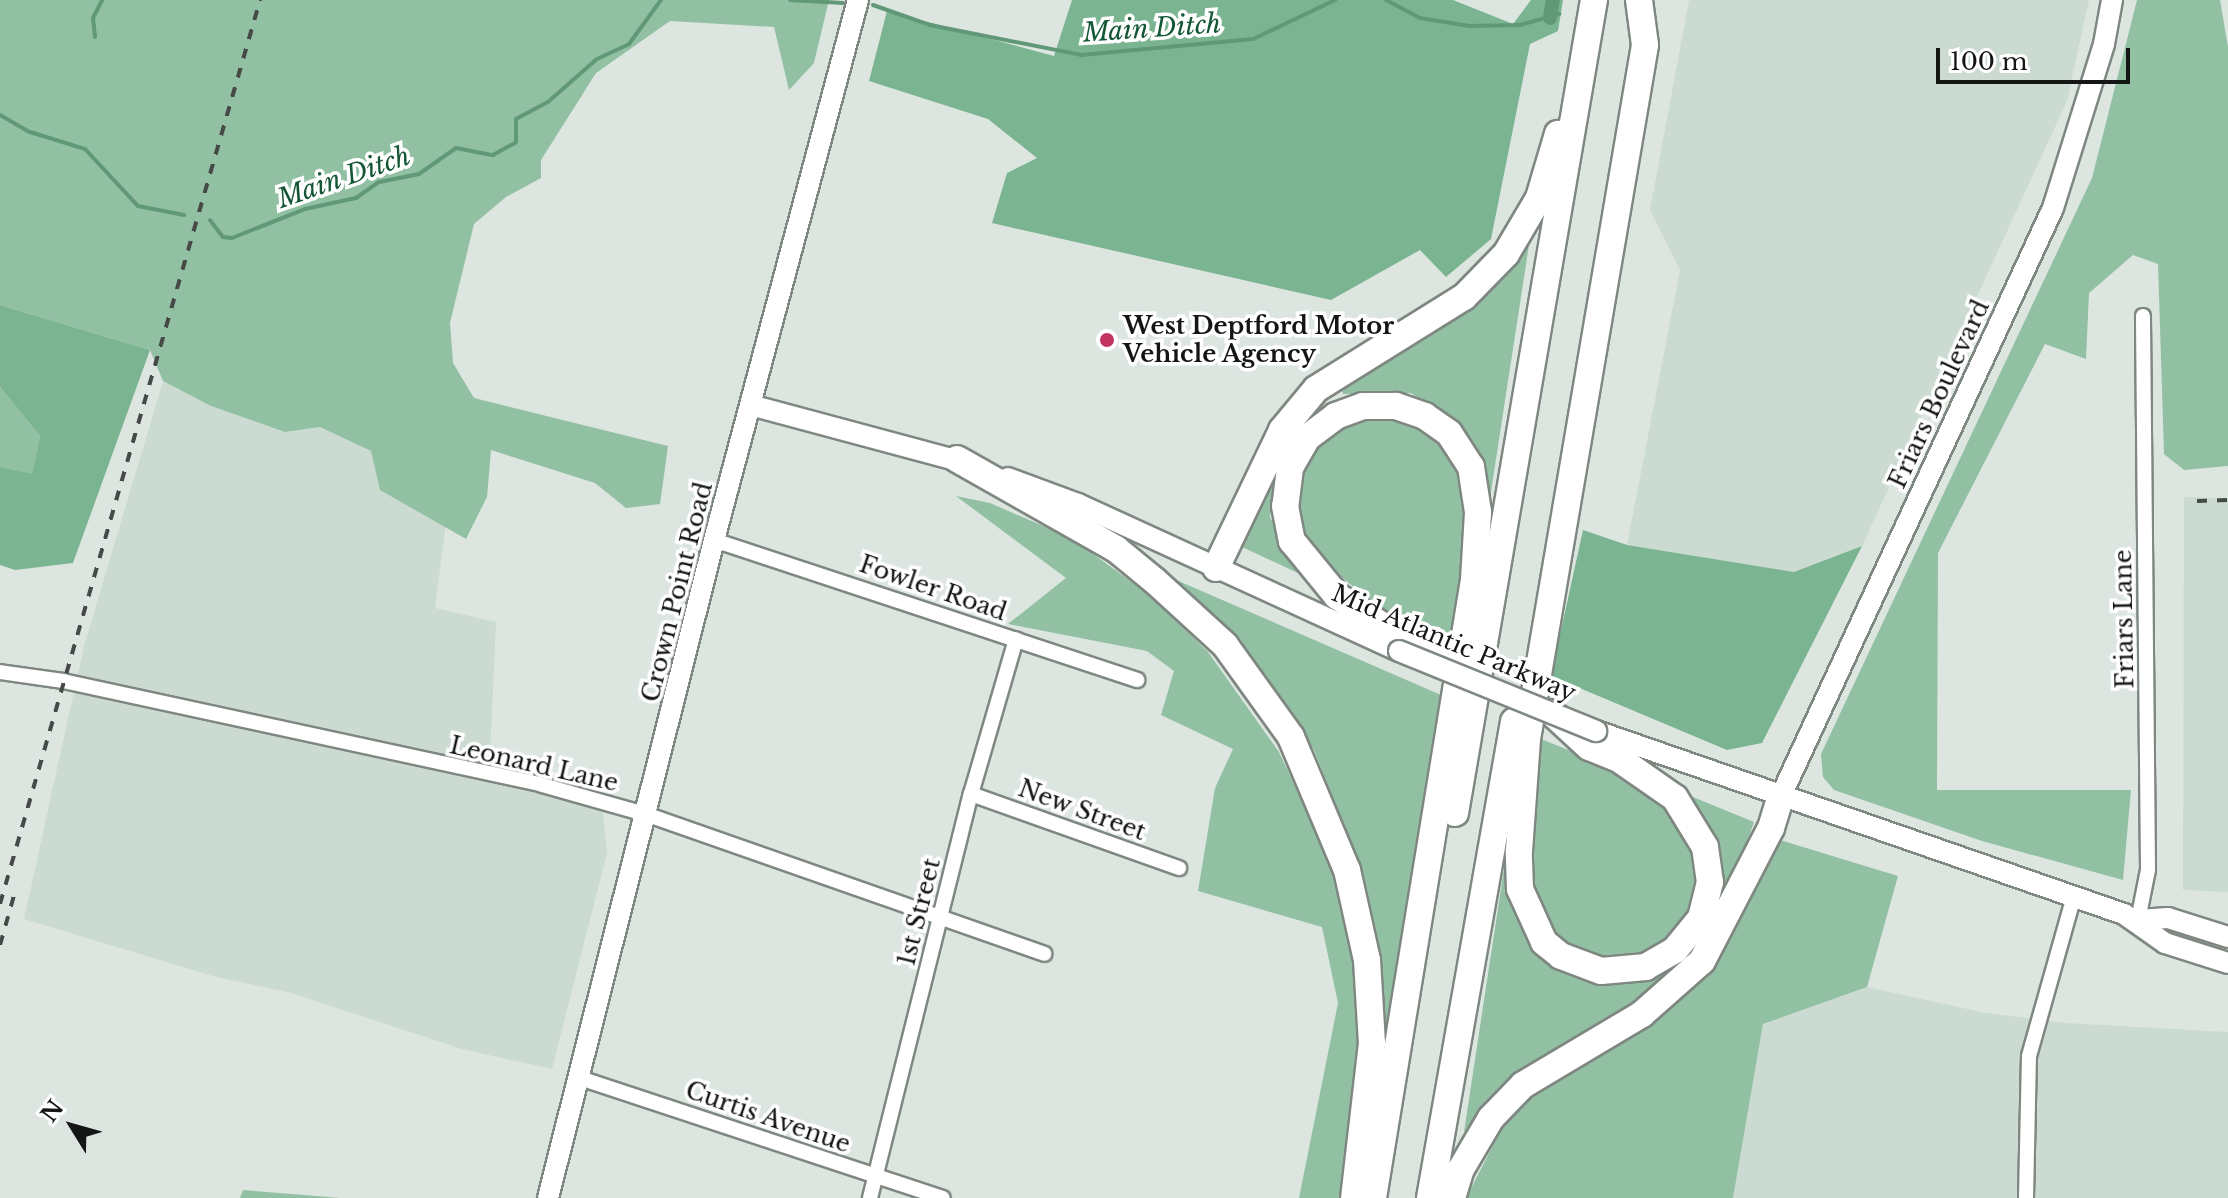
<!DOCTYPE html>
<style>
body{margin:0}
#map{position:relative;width:2228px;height:1198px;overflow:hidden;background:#dde5e0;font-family:"Libre Baskerville",serif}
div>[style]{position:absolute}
.built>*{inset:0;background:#cbdbd1}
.green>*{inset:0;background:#91c0a3}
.forest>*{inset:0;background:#7bb491}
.stream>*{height:4px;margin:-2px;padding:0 2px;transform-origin:2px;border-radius:2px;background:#619877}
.canal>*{height:14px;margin:-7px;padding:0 7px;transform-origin:7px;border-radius:7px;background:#619877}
.roads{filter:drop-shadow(2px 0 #7f8781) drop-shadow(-2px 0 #7f8781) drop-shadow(0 2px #7f8781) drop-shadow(0 -2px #7f8781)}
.street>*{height:14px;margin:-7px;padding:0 7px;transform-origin:7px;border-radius:7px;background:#fff}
.secondary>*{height:20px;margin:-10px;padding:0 10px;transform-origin:10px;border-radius:10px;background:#fff}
.highway>*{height:26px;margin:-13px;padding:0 13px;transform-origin:13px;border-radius:13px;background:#fff}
.rail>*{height:4px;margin-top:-2px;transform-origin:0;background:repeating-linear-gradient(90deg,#464a47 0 10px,transparent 0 20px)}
.bridges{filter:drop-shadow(2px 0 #7f8781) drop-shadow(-2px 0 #7f8781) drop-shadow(0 2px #7f8781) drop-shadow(0 -2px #7f8781)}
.secondary-bridge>*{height:20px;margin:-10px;padding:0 10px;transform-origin:10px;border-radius:10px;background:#fff}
.dots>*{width:22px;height:22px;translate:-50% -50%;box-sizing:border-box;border:4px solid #fff;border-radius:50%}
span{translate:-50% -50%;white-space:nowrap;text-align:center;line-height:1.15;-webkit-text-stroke:7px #fff;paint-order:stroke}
.poi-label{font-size:24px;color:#131614;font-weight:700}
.left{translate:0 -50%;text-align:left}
.street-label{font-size:24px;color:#131614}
.water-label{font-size:26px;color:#145635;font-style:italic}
.north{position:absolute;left:32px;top:1086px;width:80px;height:80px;-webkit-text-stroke:6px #fff;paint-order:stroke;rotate:307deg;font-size:22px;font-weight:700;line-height:32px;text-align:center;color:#131614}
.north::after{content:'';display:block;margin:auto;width:28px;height:36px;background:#131614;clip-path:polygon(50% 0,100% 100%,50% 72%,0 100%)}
.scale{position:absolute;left:1936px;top:48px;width:194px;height:36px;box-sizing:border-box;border:4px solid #131614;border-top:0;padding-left:10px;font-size:24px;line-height:28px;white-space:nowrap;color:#131614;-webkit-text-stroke:6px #fff;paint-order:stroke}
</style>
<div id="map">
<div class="built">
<i style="clip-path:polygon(1689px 0,2089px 0,2067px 101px,1862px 546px,1794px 572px,1627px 545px,1680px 270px,1650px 210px)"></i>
<i style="clip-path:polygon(163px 381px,211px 406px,285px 432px,320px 427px,371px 451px,446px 523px,435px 608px,496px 622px,489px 779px,602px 803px,607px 853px,552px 1069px,462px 1049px,288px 992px,216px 977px,24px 919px,84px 646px)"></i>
<i style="clip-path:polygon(2184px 497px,2228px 498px,2228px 892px,2183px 890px)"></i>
<i style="clip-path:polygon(1867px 987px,1986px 1013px,2066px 1023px,2228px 1032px,2228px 1198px,1733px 1198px,1763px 1024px)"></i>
</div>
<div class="green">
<i style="clip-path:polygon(0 0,829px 0,814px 63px,789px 90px,774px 27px,670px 21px,596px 73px,541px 160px,541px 178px,506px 197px,474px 224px,450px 323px,453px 363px,474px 398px,668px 446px,660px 504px,626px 508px,595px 483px,491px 450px,487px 497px,466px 539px,380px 490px,371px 451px,320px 427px,285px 432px,211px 406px,163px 381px,150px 350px,0 305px)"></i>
<i style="clip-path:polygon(2137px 0,2220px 0,2228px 47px,2228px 466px,2184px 470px,2164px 454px,2158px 264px,2133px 255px,2089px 293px,2086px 359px,2045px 344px,1938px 553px,1937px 790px,2131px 790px,2123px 880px,1982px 841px,1834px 790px,1823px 777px,1821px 754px,2092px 178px)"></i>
<i style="clip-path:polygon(1531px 232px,1490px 498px,1452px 421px,1411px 393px,1343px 394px,1341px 383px)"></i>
<i style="clip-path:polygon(0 387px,40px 436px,32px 475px,0 467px)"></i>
<i style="clip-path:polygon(1364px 413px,1402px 413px,1441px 439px,1460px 469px,1469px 509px,1453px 635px,1380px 608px,1319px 559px,1294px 516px,1303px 459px,1328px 432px)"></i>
<i style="clip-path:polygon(1280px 453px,1270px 517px,1298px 573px,1242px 547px)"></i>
<i style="clip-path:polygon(956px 496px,990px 503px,1073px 539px,1149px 595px,1208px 652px,1279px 752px,1335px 870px,1359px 966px,1362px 1079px,1343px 1198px,1299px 1198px,1338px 1003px,1322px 927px,1198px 891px,1215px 788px,1233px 749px,1161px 715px,1174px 671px,1147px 651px,1008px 624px,1066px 578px)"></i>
<i style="clip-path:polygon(1160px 573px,1448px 698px,1382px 1068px,1379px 959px,1349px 839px,1314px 750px,1254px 659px)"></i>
<i style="clip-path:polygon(1541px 739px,1621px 771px,1669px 803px,1696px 851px,1700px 891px,1676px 937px,1635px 964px,1586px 956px,1545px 930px,1528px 871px,1524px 836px)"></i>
<i style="clip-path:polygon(1683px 793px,1754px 822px,1732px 886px,1701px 949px,1646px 1001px,1491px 1105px,1464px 1132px,1505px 862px,1519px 917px,1541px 953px,1570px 974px,1611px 980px,1692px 947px,1723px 895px,1716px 838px)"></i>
<i style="clip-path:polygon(1780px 840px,1898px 876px,1867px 987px,1763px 1024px,1733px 1198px,1466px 1198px,1500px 1132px,1532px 1093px,1707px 978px)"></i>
<i style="clip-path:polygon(243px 1190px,341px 1198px,240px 1198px)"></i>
</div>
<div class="forest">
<i style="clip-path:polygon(1072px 0,1453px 0,1513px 24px,1531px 0,1563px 0,1558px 31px,1530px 44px,1491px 239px,1446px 277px,1420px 250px,1331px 300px,992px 223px,1007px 173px,1037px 158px,988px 119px,869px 81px,887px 11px,1054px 56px)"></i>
<i style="clip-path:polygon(0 305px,150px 350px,73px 563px,15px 570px,0 565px,0 467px,32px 474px,40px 436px,0 387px)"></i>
<i style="clip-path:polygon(1583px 530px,1627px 545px,1794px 572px,1862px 546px,1762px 743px,1727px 750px,1551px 676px)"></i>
</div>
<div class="stream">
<i style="left:790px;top:0;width:53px;rotate:3.2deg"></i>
<i style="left:1386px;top:0;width:38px;rotate:28deg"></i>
<i style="left:1420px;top:18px;width:50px;rotate:9.3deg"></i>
<i style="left:1469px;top:26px;width:51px;rotate:-1.1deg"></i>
<i style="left:1520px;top:25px;width:41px;rotate:-15.8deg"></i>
<i style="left:873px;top:5px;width:60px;rotate:19.3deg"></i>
<i style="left:930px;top:25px;width:154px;rotate:11.2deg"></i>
<i style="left:1081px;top:55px;width:173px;rotate:-5.3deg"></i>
<i style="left:1253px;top:39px;width:91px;rotate:-25.4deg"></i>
<i style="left:95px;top:37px;width:19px;rotate:-96deg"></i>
<i style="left:93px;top:18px;width:20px;rotate:-63deg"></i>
<i style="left:0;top:115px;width:34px;rotate:30deg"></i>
<i style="left:30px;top:132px;width:58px;rotate:17.2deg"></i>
<i style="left:85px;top:149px;width:78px;rotate:47.1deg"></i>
<i style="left:138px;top:206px;width:47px;rotate:11.1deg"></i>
<i style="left:210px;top:220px;width:21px;rotate:53deg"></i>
<i style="left:223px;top:237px;width:9px;rotate:6deg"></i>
<i style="left:232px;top:238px;width:79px;rotate:-21.7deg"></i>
<i style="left:305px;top:209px;width:52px;rotate:-12.2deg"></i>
<i style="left:356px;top:198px;width:28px;rotate:-35deg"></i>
<i style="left:379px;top:182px;width:41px;rotate:-11.3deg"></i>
<i style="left:419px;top:174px;width:45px;rotate:-35.1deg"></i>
<i style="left:456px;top:148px;width:38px;rotate:11deg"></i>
<i style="left:493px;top:155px;width:26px;rotate:-29deg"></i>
<i style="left:516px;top:142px;width:23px;rotate:-90deg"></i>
<i style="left:516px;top:119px;width:36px;rotate:-28deg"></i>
<i style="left:548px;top:102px;width:65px;rotate:-41.3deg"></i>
<i style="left:597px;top:59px;width:35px;rotate:-25deg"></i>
<i style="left:629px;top:44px;width:54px;rotate:-54deg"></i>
</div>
<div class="canal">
<i style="left:1550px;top:18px;width:18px;rotate:-81deg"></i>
</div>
<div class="roads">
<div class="street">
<i style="left:714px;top:540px;width:446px;rotate:18.3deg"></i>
<i style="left:0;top:672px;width:64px;rotate:8.1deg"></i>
<i style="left:63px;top:681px;width:490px;rotate:12.2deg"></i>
<i style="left:542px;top:785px;width:110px;rotate:15.8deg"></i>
<i style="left:648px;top:815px;width:420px;rotate:19.3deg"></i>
<i style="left:971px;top:794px;width:221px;rotate:19.6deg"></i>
<i style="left:2138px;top:920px;width:51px;rotate:-78.7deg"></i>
<i style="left:2148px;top:870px;width:554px;rotate:-90.52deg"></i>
<i style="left:580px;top:1078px;width:382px;rotate:18.3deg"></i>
<i style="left:870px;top:1198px;width:416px;rotate:-76deg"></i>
<i style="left:971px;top:794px;width:161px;rotate:-73.8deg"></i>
<i style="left:2026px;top:1198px;width:142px;rotate:-88.8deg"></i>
<i style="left:2029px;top:1056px;width:163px;rotate:-74.3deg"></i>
</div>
<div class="secondary">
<i style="left:754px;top:406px;width:224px;rotate:15deg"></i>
<i style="left:1008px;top:478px;width:75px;rotate:20.4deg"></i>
<i style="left:1078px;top:504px;width:353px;rotate:24.6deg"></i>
<i style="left:1596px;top:731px;width:559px;rotate:19.12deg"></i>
<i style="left:2124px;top:914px;width:50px;rotate:35.3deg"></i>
<i style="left:2165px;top:943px;width:66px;rotate:17.6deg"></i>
<i style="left:1780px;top:798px;width:650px;rotate:-65.17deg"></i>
<i style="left:2053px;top:208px;width:172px;rotate:-72.7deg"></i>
<i style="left:2104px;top:44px;width:45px;rotate:-79.7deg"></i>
<i style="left:2138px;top:920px;width:30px;rotate:-4deg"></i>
<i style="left:2168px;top:918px;width:63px;rotate:17.6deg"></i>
<i style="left:548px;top:1198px;width:679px;rotate:-75.84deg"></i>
<i style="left:714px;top:540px;width:559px;rotate:-75.07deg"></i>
</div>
<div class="highway">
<i style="left:957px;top:459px;width:183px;rotate:29.5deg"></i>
<i style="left:1116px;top:549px;width:50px;rotate:39.4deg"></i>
<i style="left:1155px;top:581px;width:95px;rotate:42.4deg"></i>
<i style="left:1225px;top:645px;width:113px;rotate:54.3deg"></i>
<i style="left:1291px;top:737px;width:144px;rotate:67.2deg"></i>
<i style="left:1347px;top:870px;width:92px;rotate:77.5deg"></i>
<i style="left:1367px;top:960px;width:83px;rotate:86.6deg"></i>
<i style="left:1372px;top:1043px;width:156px;rotate:96.6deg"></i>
<i style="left:1216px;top:568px;width:153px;rotate:-64.4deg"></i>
<i style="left:1282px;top:430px;width:53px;rotate:-50.3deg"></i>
<i style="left:1316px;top:389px;width:174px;rotate:-31.9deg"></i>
<i style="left:1464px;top:297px;width:60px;rotate:-45.7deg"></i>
<i style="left:1506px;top:254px;width:65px;rotate:-59.5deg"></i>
<i style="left:1539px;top:198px;width:67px;rotate:-73.5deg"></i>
<i style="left:1552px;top:713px;width:50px;rotate:42.6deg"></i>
<i style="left:1589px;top:747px;width:32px;rotate:22deg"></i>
<i style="left:1619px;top:759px;width:68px;rotate:34.9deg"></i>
<i style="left:1675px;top:798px;width:57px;rotate:58.5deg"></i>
<i style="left:1705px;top:847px;width:35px;rotate:82deg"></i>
<i style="left:1710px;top:882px;width:37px;rotate:104deg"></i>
<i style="left:1701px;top:918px;width:41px;rotate:129.1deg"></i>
<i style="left:1675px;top:950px;width:34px;rotate:150deg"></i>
<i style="left:1646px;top:967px;width:45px;rotate:174.9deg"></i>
<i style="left:1601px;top:971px;width:43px;rotate:-159.4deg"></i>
<i style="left:1561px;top:956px;width:22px;rotate:-141deg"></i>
<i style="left:1544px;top:942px;width:58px;rotate:-114.4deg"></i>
<i style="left:1520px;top:889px;width:38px;rotate:-92deg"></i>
<i style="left:1519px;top:851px;width:112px;rotate:-85.9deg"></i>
<i style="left:1527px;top:739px;width:704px;rotate:-80.35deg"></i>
<i style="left:1645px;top:45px;width:45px;rotate:-97.6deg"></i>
<i style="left:1455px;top:813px;width:825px;rotate:-80.3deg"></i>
<i style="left:1373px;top:1198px;width:626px;rotate:-80.72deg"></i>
<i style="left:1474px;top:580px;width:68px;rotate:-86.6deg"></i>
<i style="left:1478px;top:512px;width:46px;rotate:-98.8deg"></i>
<i style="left:1471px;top:467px;width:40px;rotate:-122.9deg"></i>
<i style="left:1449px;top:433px;width:29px;rotate:-145deg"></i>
<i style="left:1425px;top:416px;width:31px;rotate:-161deg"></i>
<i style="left:1396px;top:406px;width:33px;rotate:180deg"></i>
<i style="left:1363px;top:406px;width:29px;rotate:160deg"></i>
<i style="left:1336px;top:416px;width:36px;rotate:143deg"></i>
<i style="left:1307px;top:438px;width:34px;rotate:120deg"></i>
<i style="left:1290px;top:468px;width:38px;rotate:97deg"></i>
<i style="left:1285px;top:506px;width:36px;rotate:79deg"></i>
<i style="left:1292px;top:541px;width:71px;rotate:50.7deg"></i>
<i style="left:1337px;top:596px;width:124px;rotate:33.2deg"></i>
<i style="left:1430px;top:1198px;width:484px;rotate:-80deg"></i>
<i style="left:1452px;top:1198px;width:30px;rotate:-73deg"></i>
<i style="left:1461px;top:1169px;width:59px;rotate:-59.5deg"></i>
<i style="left:1491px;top:1118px;width:46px;rotate:-45.9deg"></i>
<i style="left:1523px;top:1085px;width:139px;rotate:-30.8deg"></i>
<i style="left:1642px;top:1014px;width:80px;rotate:-41.5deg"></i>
<i style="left:1702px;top:961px;width:150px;rotate:-62.6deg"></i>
<i style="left:1771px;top:828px;width:31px;rotate:-73deg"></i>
</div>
</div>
<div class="rail">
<i style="left:2197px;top:501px;width:31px;rotate:-2deg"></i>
<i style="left:0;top:904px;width:941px;rotate:-73.95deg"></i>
<i style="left:0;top:945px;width:55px;rotate:-74.2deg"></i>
</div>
<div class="bridges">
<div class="secondary-bridge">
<i style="left:1399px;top:651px;width:213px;rotate:22.1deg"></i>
</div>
</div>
<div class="dots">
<i style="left:1107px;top:340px;background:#c13360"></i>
</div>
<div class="poi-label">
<span class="left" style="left:1123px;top:340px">West Deptford Motor<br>Vehicle Agency</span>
</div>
<div class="street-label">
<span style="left:1939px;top:394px;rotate:-65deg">Friars Boulevard</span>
<span style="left:933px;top:588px;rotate:19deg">Fowler Road</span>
<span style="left:677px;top:592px;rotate:-76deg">Crown Point Road</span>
<span style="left:2124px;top:619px;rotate:-91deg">Friars Lane</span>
<span style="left:1454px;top:643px;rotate:23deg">Mid Atlantic Parkway</span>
<span style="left:534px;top:764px;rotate:13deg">Leonard Lane</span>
<span style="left:1082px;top:810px;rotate:20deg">New Street</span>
<span style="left:919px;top:912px;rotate:-76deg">1st Street</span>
<span style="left:768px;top:1117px;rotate:19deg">Curtis Avenue</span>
</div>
<div class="water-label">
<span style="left:1152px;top:29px;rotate:-4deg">Main Ditch</span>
<span style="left:344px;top:178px;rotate:-19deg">Main Ditch</span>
</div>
<div class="north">N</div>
<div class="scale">100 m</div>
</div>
